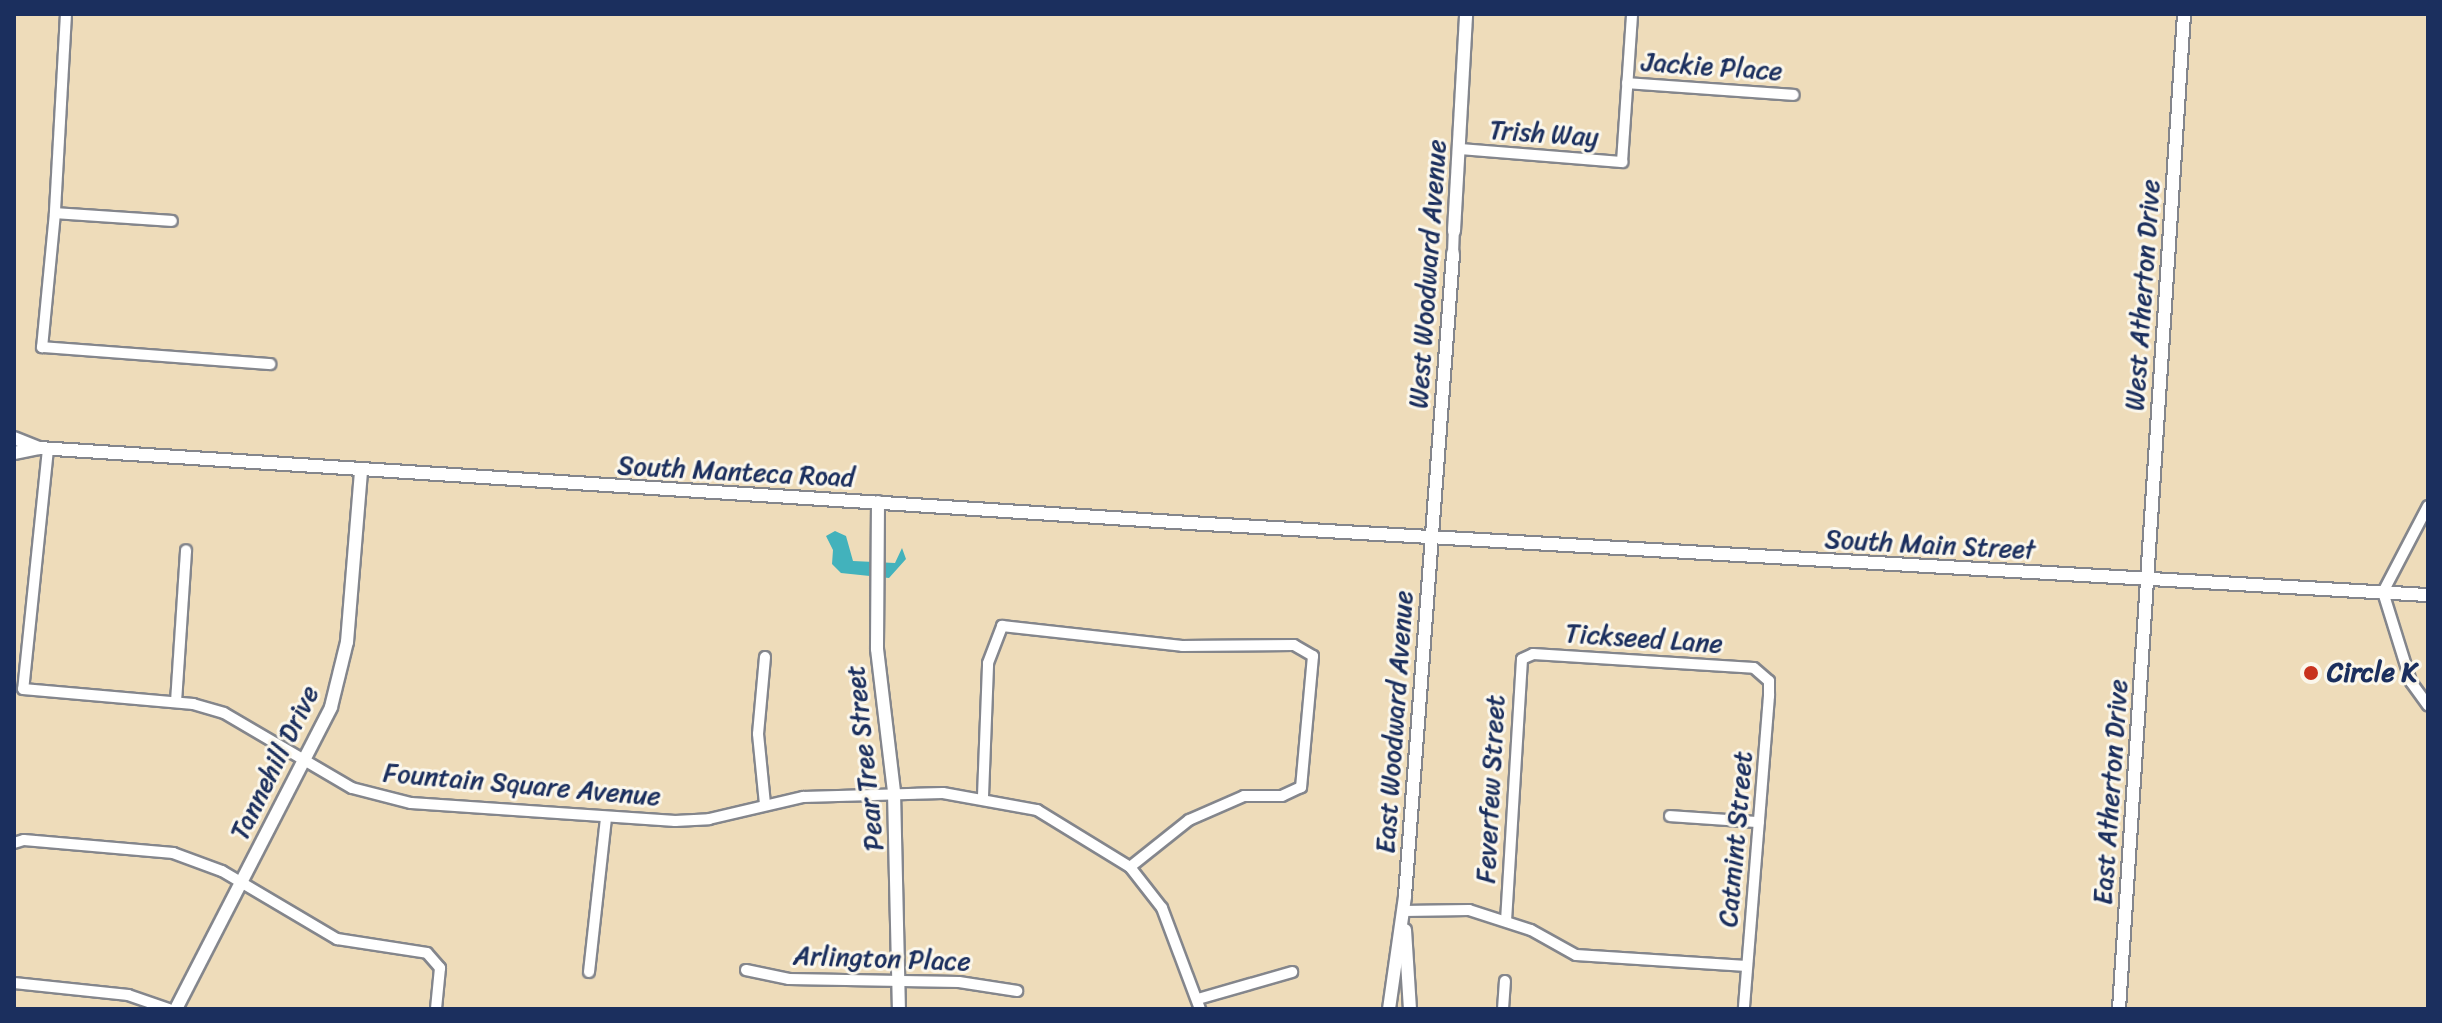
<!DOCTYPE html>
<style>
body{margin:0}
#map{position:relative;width:2442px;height:1023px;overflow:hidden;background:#eedcba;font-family:Sriracha,sans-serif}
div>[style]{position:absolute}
.water>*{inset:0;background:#42b2bc}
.roads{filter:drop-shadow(2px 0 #84868c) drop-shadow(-2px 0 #84868c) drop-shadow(0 2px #84868c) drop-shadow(0 -2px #84868c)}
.minor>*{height:10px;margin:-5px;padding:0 5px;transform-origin:5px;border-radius:5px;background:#fff}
.tertiary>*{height:12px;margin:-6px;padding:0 6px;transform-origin:6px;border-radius:6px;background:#fff}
.dots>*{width:22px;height:22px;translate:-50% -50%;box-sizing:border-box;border:4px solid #fbf7ec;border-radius:50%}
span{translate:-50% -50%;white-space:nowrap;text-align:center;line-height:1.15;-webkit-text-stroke:6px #fbf7ec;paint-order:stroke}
.street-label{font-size:26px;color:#1b2f5e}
.poi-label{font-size:26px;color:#1b2f5e;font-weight:700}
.left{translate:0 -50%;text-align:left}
.frame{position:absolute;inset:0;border:16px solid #1b2f5e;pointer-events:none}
</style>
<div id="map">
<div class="water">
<i style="clip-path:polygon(835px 531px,846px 536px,853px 561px,895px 563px,902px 548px,906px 559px,889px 578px,841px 573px,832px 564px,833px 550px,826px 536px)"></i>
</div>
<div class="roads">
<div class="minor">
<i style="left:66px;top:14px;width:199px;rotate:93.2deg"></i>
<i style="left:55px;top:213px;width:117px;rotate:3.9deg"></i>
<i style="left:1627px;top:83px;width:167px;rotate:4.1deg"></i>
<i style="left:1459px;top:149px;width:164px;rotate:4.6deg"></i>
<i style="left:1622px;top:162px;width:148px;rotate:-86.1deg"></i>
<i style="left:55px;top:213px;width:135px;rotate:95.5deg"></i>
<i style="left:42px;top:347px;width:229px;rotate:4.3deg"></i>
<i style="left:1453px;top:254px;width:23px;rotate:-88deg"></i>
<i style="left:48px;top:449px;width:241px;rotate:95.9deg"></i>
<i style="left:23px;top:689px;width:171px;rotate:5deg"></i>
<i style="left:193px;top:704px;width:32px;rotate:16deg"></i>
<i style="left:224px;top:713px;width:148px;rotate:30.4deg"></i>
<i style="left:352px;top:788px;width:61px;rotate:14.3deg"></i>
<i style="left:411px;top:803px;width:265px;rotate:3.9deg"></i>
<i style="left:675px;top:821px;width:34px;rotate:-3deg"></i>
<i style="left:709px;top:819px;width:97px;rotate:-13.2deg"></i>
<i style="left:803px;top:797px;width:140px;rotate:-1.6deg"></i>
<i style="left:943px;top:793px;width:96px;rotate:10.3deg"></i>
<i style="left:1037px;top:810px;width:109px;rotate:31.5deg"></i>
<i style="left:1130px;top:867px;width:52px;rotate:52deg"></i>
<i style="left:1162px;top:908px;width:108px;rotate:69.4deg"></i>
<i style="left:2428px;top:506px;width:97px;rotate:117.6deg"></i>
<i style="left:2383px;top:592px;width:94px;rotate:72.7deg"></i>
<i style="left:2411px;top:682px;width:29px;rotate:54deg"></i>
<i style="left:765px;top:657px;width:77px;rotate:95.2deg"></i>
<i style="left:758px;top:734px;width:70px;rotate:84.3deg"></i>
<i style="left:176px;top:702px;width:152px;rotate:-86.2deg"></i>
<i style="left:983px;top:796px;width:133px;rotate:-87.8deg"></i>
<i style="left:988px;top:663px;width:40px;rotate:-69deg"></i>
<i style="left:1002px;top:626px;width:181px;rotate:6.3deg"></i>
<i style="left:1182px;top:646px;width:112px;rotate:-0.5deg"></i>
<i style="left:1294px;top:645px;width:22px;rotate:30deg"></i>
<i style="left:1313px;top:656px;width:132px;rotate:95.2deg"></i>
<i style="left:1301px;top:787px;width:21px;rotate:155deg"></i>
<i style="left:1282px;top:796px;width:38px;rotate:180deg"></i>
<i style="left:1244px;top:796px;width:60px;rotate:156.4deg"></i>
<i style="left:1189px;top:820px;width:75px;rotate:141.5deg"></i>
<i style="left:1670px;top:816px;width:89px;rotate:3.9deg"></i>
<i style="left:14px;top:843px;width:10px;rotate:-17deg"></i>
<i style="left:24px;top:840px;width:150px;rotate:5deg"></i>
<i style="left:173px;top:853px;width:52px;rotate:20.2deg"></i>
<i style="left:222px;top:871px;width:134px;rotate:30.6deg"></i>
<i style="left:337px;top:939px;width:91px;rotate:8.8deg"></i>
<i style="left:427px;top:953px;width:20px;rotate:49deg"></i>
<i style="left:440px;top:968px;width:41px;rotate:95.6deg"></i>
<i style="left:1403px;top:911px;width:66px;rotate:-0.9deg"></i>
<i style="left:1469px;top:910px;width:65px;rotate:17.9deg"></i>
<i style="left:1531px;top:930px;width:51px;rotate:29.1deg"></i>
<i style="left:1576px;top:955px;width:171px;rotate:3.7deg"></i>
<i style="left:1506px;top:921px;width:262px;rotate:-86.5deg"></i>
<i style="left:1522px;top:659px;width:12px;rotate:-24deg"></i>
<i style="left:1533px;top:654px;width:221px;rotate:3.6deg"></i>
<i style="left:1754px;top:668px;width:20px;rotate:41deg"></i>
<i style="left:1769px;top:681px;width:15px;rotate:90deg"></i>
<i style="left:1769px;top:696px;width:314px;rotate:94.6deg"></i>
<i style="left:746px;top:970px;width:44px;rotate:11.8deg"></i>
<i style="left:789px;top:979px;width:170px;rotate:1deg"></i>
<i style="left:959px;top:982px;width:59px;rotate:8.8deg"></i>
<i style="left:589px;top:972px;width:156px;rotate:-83.7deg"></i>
<i style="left:14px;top:983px;width:115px;rotate:6deg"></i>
<i style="left:128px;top:995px;width:43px;rotate:18.9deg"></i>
<i style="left:1198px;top:999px;width:98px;rotate:-16deg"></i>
<i style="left:1503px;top:1009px;width:28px;rotate:-86deg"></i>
</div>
<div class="tertiary">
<i style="left:1454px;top:231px;width:217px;rotate:-86.8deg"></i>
<i style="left:14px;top:438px;width:27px;rotate:22deg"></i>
<i style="left:14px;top:453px;width:25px;rotate:-11deg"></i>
<i style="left:39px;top:448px;width:1169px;rotate:3.73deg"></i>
<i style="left:1206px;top:524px;width:1224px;rotate:3.33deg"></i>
<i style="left:878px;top:502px;width:147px;rotate:90.4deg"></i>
<i style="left:877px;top:649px;width:144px;rotate:83.2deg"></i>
<i style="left:894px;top:792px;width:217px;rotate:88.7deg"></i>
<i style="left:1405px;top:930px;width:79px;rotate:86.4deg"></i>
<i style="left:176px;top:1009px;width:339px;rotate:-62.8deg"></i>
<i style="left:331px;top:707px;width:67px;rotate:-76.2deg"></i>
<i style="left:347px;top:642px;width:172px;rotate:-85.3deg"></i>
<i style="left:1389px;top:1009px;width:114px;rotate:-81.9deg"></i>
<i style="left:1405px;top:896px;width:644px;rotate:-85.72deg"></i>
<i style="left:2119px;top:1009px;width:997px;rotate:-86.26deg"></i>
</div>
</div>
<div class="dots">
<i style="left:2311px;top:673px;background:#c8321e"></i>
</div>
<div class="street-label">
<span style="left:1712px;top:67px;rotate:4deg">Jackie Place</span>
<span style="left:1544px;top:134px;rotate:4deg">Trish Way</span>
<span style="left:1428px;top:274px;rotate:-86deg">West Woodward Avenue</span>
<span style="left:2143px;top:295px;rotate:-86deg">West Atherton Drive</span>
<span style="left:736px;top:472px;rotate:3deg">South Manteca Road</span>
<span style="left:1930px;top:545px;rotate:3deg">South Main Street</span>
<span style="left:1644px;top:639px;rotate:4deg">Tickseed Lane</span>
<span style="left:1395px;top:722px;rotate:-86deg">East Woodward Avenue</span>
<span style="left:865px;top:758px;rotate:-96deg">Pear Tree Street</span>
<span style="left:275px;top:763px;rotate:-64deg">Tannehill Drive</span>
<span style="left:522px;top:785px;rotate:5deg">Fountain Square Avenue</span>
<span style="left:1491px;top:789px;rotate:-87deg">Feverfew Street</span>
<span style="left:2111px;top:792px;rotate:-86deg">East Atherton Drive</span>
<span style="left:1736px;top:839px;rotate:-85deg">Catmint Street</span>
<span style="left:882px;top:959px;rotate:2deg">Arlington Place</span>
</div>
<div class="poi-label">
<span class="left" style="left:2327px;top:673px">Circle K</span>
</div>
<div class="frame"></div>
</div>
